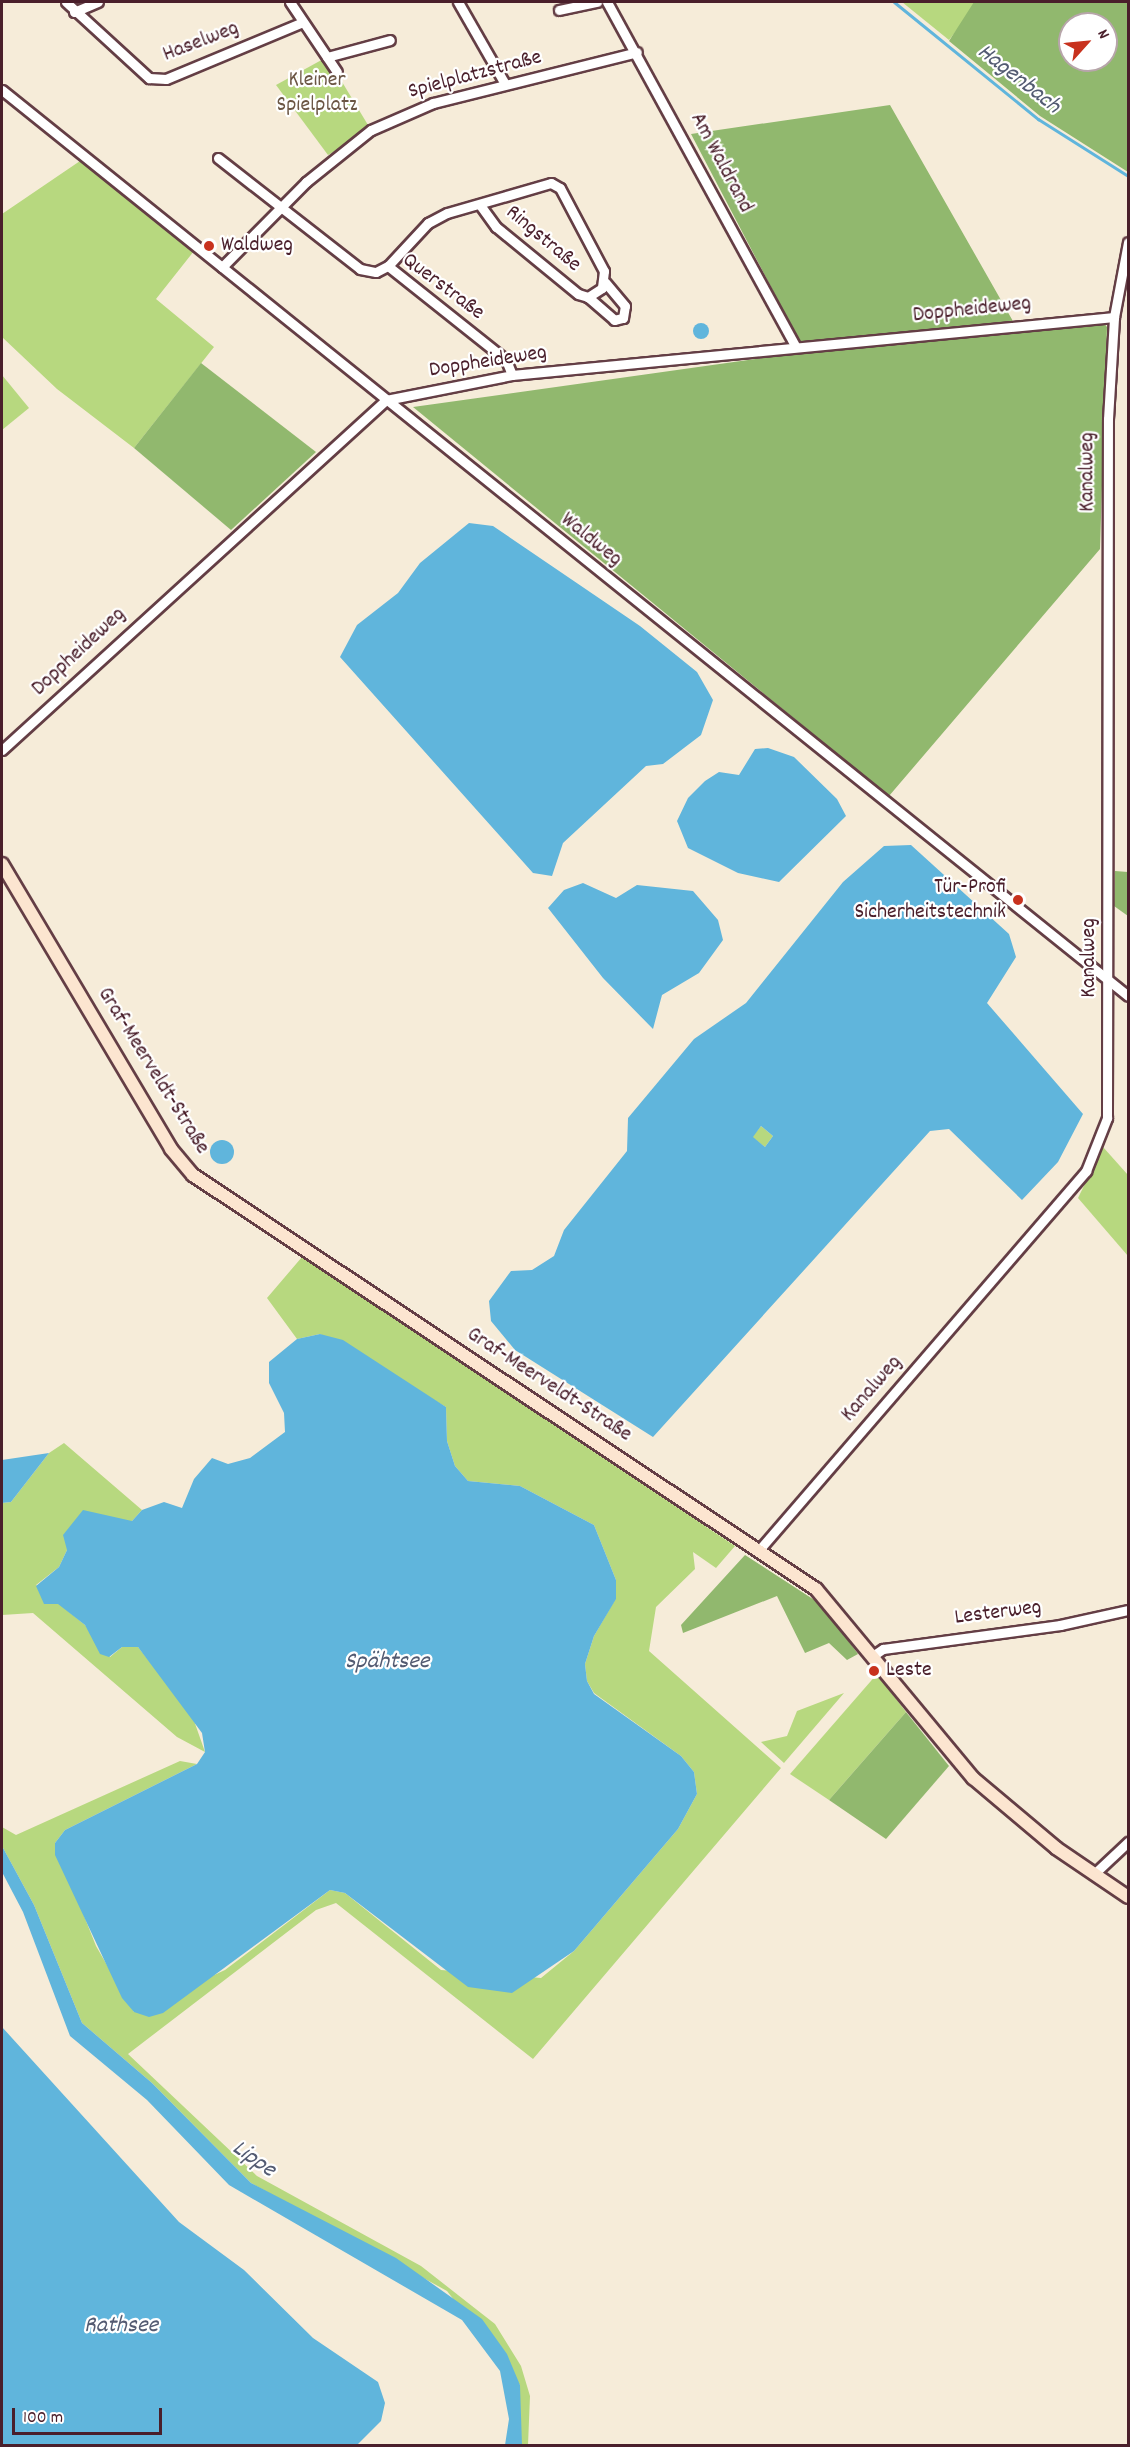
<!DOCTYPE html>
<meta charset="utf-8">
<style>
body{margin:0}
#map{position:relative;width:1130px;height:2447px;overflow:hidden;background:#f6ecd9;font-family:Dekko,sans-serif}
div>[style]{position:absolute}
.green>*{inset:0;background:#b7d87f}
.forest>*{inset:0;background:#91b86e}
.water>*{inset:0;background:#60b5dc}
.round{border-radius:50%}
.stream>*{height:3px;margin:-1.5px;padding:0 1.5px;transform-origin:1.5px;border-radius:1.5px;background:#60b5dc}
.roads{filter:drop-shadow(2px 0 #643e45) drop-shadow(-2px 0 #643e45) drop-shadow(0 2px #643e45) drop-shadow(0 -2px #643e45)}
.minor>*{height:9px;margin:-4.5px;padding:0 4.5px;transform-origin:4.5px;border-radius:4.5px;background:#fff}
.secondary>*{height:12px;margin:-6px;padding:0 6px;transform-origin:6px;border-radius:6px;background:#fce5d0}
.dots>*{width:16px;height:16px;translate:-50% -50%;box-sizing:border-box;border:3px solid #fff;border-radius:50%}
span{translate:-50% -50%;white-space:nowrap;text-align:center;line-height:1.15;-webkit-text-stroke:4.5px #fff;paint-order:stroke}
.street-label{font-size:22px;color:#4a1f2b}
.park-label{font-size:22px;color:#6b5644}
.poi-label{font-size:22px;color:#4a1f2b}
.left{translate:0 -50%;text-align:left}
.right{translate:-100% -50%;text-align:right}
.water-label{font-size:24px;color:#535b72;font-style:italic}
.frame{position:absolute;inset:0;border:3px solid #4a1f2b;pointer-events:none}
.north{position:absolute;left:1058px;top:12px;width:60px;height:60px;box-sizing:border-box;background:#fff;border:2px solid #b7a5aa;border-radius:50%;rotate:63deg;font-size:16px;font-weight:700;line-height:24px;text-align:center;color:#4a1f2b}
.north::after{content:'';display:block;margin:auto;width:21px;height:27px;background:#c8321e;clip-path:polygon(50% 0,100% 100%,50% 72%,0 100%)}
.scale{position:absolute;left:12px;top:2408px;width:150px;height:27px;box-sizing:border-box;border:3px solid #4a1f2b;border-top:0;padding-left:8px;font-size:18px;line-height:21px;white-space:nowrap;color:#4a1f2b;-webkit-text-stroke:4px #fff;paint-order:stroke}
</style>
<div id="map">
<div class="green">
<i style="clip-path:polygon(902px 2px,974px 2px,975px 7px,949px 40px)"></i>
<i style="clip-path:polygon(327px 57px,371px 130px,328px 155px,276px 85px)"></i>
<i style="clip-path:polygon(80px 161px,194px 251px,156px 299px,214px 347px,134px 448px,57px 389px,2px 337px,2px 214px)"></i>
<i style="clip-path:polygon(2px 375px,29px 408px,2px 430px)"></i>
<i style="clip-path:polygon(761px 1126px,773px 1136px,765px 1147px,752px 1137px)"></i>
<i style="clip-path:polygon(1103px 1147px,1128px 1175px,1128px 1256px,1078px 1198px)"></i>
<i style="clip-path:polygon(302px 1257px,735px 1546px,716px 1568px,693px 1552px,695px 1569px,656px 1607px,649px 1651px,781px 1768px,533px 2059px,336px 1903px,316px 1910px,128px 2054px,257px 2176px,421px 2266px,495px 2324px,521px 2366px,530px 2396px,528px 2445px,520px 2445px,520px 2385px,447px 2291px,251px 2183px,152px 2083px,82px 2023px,34px 1905px,2px 1846px,2px 1827px,16px 1835px,180px 1761px,197px 1764px,65px 1830px,55px 1843px,96px 1946px,134px 2012px,225px 1970px,330px 1890px,345px 1893px,441px 1970px,541px 1978px,574px 1951px,678px 1829px,697px 1794px,694px 1772px,681px 1756px,594px 1693px,587px 1681px,585px 1664px,594px 1636px,616px 1598px,616px 1580px,594px 1525px,520px 1486px,468px 1481px,455px 1466px,447px 1441px,446px 1407px,320px 1334px,297px 1339px,267px 1298px)"></i>
<i style="clip-path:polygon(64px 1443px,142px 1510px,132px 1521px,67px 1550px,59px 1567px,36px 1585px,85px 1625px,110px 1657px,122px 1647px,138px 1647px,192px 1715px,205px 1752px,177px 1737px,33px 1613px,2px 1615px,2px 1503px,11px 1502px,49px 1453px)"></i>
<i style="clip-path:polygon(877px 1674px,906px 1712px,829px 1800px,790px 1774px)"></i>
<i style="clip-path:polygon(844px 1693px,784px 1763px,761px 1742px,787px 1736px,797px 1711px)"></i>
</div>
<div class="forest">
<i style="clip-path:polygon(evenodd,974px 2px,1128px 2px,1128px 172px,1040px 116px,949px 41px,974px 2px,1070px 24px,1106px 24px,1106px 60px,1070px 60px,1070px 24px)"></i>
<i style="clip-path:polygon(890px 105px,1018px 330px,1103px 322px,1107px 327px,1100px 549px,889px 796px,413px 407px,805px 352px,691px 134px)"></i>
<i style="clip-path:polygon(201px 363px,316px 452px,231px 530px,134px 448px)"></i>
<i style="clip-path:polygon(1115px 871px,1128px 872px,1128px 916px,1114px 906px)"></i>
<i style="clip-path:polygon(745px 1555px,822px 1605px,858px 1654px,847px 1660px,829px 1643px,805px 1653px,777px 1596px,683px 1633px,681px 1625px)"></i>
<i style="clip-path:polygon(906px 1712px,949px 1766px,886px 1839px,829px 1800px)"></i>
</div>
<div class="water">
<i class="round" style="left:693px;top:323px;width:16px;height:16px"></i>
<i style="clip-path:polygon(469px 523px,493px 526px,640px 626px,697px 672px,713px 700px,701px 735px,663px 764px,646px 766px,563px 843px,552px 876px,533px 873px,340px 657px,357px 625px,398px 593px,420px 563px)"></i>
<i style="clip-path:polygon(768px 748px,794px 757px,837px 799px,846px 816px,779px 882px,738px 873px,688px 848px,677px 821px,688px 798px,705px 781px,719px 772px,739px 775px,755px 749px)"></i>
<i style="clip-path:polygon(evenodd,911px 845px,1009px 934px,1016px 957px,987px 1003px,1083px 1114px,1058px 1162px,1022px 1200px,949px 1129px,930px 1131px,653px 1437px,515px 1350px,491px 1321px,489px 1301px,511px 1271px,532px 1270px,554px 1256px,564px 1230px,627px 1151px,628px 1118px,694px 1039px,746px 1003px,843px 882px,884px 846px,911px 845px,761px 1126px,773px 1136px,765px 1147px,753px 1137px,761px 1126px)"></i>
<i style="clip-path:polygon(583px 883px,616px 898px,637px 885px,693px 891px,718px 920px,723px 940px,699px 973px,662px 995px,653px 1029px,603px 978px,548px 908px,564px 890px)"></i>
<i class="round" style="left:210px;top:1140px;width:24px;height:24px"></i>
<i style="clip-path:polygon(320px 1334px,343px 1340px,446px 1407px,447px 1441px,455px 1466px,468px 1481px,520px 1486px,594px 1525px,616px 1580px,616px 1599px,594px 1636px,585px 1664px,587px 1681px,594px 1694px,681px 1756px,694px 1772px,697px 1794px,678px 1829px,574px 1951px,512px 1993px,468px 1987px,345px 1893px,330px 1890px,163px 2013px,149px 2017px,134px 2012px,122px 1998px,55px 1855px,55px 1843px,65px 1830px,197px 1764px,205px 1752px,202px 1733px,138px 1647px,122px 1647px,109px 1657px,100px 1654px,85px 1625px,58px 1604px,44px 1604px,36px 1586px,59px 1567px,67px 1550px,63px 1535px,83px 1510px,132px 1521px,142px 1510px,164px 1502px,182px 1508px,194px 1479px,212px 1458px,228px 1464px,250px 1458px,285px 1432px,284px 1413px,269px 1383px,269px 1362px,297px 1339px)"></i>
<i style="clip-path:polygon(49px 1453px,11px 1502px,2px 1503px,2px 1460px)"></i>
<i style="clip-path:polygon(2px 1846px,34px 1905px,82px 2023px,152px 2083px,251px 2183px,396px 2258px,482px 2319px,507px 2354px,520px 2385px,522px 2445px,505px 2445px,509px 2419px,500px 2371px,462px 2320px,229px 2185px,147px 2100px,70px 2036px,23px 1912px,2px 1872px)"></i>
<i style="clip-path:polygon(2px 2027px,179px 2222px,244px 2270px,313px 2338px,378px 2382px,385px 2403px,381px 2421px,357px 2445px,2px 2445px)"></i>
</div>
<div class="stream">
<i style="left:894px;top:2px;width:186px;rotate:39.1deg"></i>
<i style="left:1038px;top:119px;width:107px;rotate:32.3deg"></i>
</div>
<div class="roads">
<div class="minor">
<i style="left:66px;top:2px;width:113px;rotate:42.5deg"></i>
<i style="left:149px;top:78px;width:17px;rotate:3deg"></i>
<i style="left:166px;top:79px;width:148px;rotate:-22.6deg"></i>
<i style="left:290px;top:2px;width:84px;rotate:56.1deg"></i>
<i style="left:458px;top:2px;width:95px;rotate:60.2deg"></i>
<i style="left:607px;top:2px;width:392px;rotate:61.3deg"></i>
<i style="left:559px;top:10px;width:39px;rotate:-12deg"></i>
<i style="left:74px;top:12px;width:26px;rotate:-23deg"></i>
<i style="left:327px;top:57px;width:65px;rotate:-15.1deg"></i>
<i style="left:2px;top:90px;width:1445px;rotate:38.82deg"></i>
<i style="left:218px;top:158px;width:180px;rotate:38deg"></i>
<i style="left:360px;top:269px;width:16px;rotate:11deg"></i>
<i style="left:376px;top:272px;width:13px;rotate:-27deg"></i>
<i style="left:388px;top:266px;width:151px;rotate:38.5deg"></i>
<i style="left:506px;top:360px;width:16px;rotate:68deg"></i>
<i style="left:388px;top:266px;width:59px;rotate:-47.1deg"></i>
<i style="left:428px;top:223px;width:21px;rotate:-28deg"></i>
<i style="left:447px;top:213px;width:108px;rotate:-16.1deg"></i>
<i style="left:551px;top:183px;width:10px;rotate:29deg"></i>
<i style="left:560px;top:188px;width:94px;rotate:62.1deg"></i>
<i style="left:604px;top:271px;width:17px;rotate:97deg"></i>
<i style="left:602px;top:288px;width:17px;rotate:147deg"></i>
<i style="left:588px;top:297px;width:10px;rotate:-163deg"></i>
<i style="left:578px;top:294px;width:106px;rotate:-140.7deg"></i>
<i style="left:496px;top:227px;width:27px;rotate:-126deg"></i>
<i style="left:222px;top:267px;width:120px;rotate:-45.3deg"></i>
<i style="left:306px;top:182px;width:83px;rotate:-38.7deg"></i>
<i style="left:371px;top:130px;width:68px;rotate:-23.5deg"></i>
<i style="left:433px;top:103px;width:210px;rotate:-14deg"></i>
<i style="left:588px;top:297px;width:35px;rotate:41deg"></i>
<i style="left:614px;top:320px;width:9px;rotate:-13deg"></i>
<i style="left:623px;top:318px;width:12px;rotate:-81deg"></i>
<i style="left:625px;top:306px;width:31px;rotate:-130deg"></i>
<i style="left:2px;top:750px;width:520px;rotate:-42.35deg"></i>
<i style="left:386px;top:400px;width:128px;rotate:-11.2deg"></i>
<i style="left:512px;top:375px;width:605px;rotate:-5.5deg"></i>
<i style="left:759px;top:1550px;width:501px;rotate:-49.21deg"></i>
<i style="left:1086px;top:1171px;width:57px;rotate:-68.4deg"></i>
<i style="left:1107px;top:1118px;width:699px;rotate:-89.92deg"></i>
<i style="left:1108px;top:419px;width:102px;rotate:-86.6deg"></i>
<i style="left:1114px;top:317px;width:76px;rotate:-79.4deg"></i>
<i style="left:874px;top:1655px;width:11px;rotate:-34deg"></i>
<i style="left:883px;top:1649px;width:179px;rotate:-7.7deg"></i>
<i style="left:1060px;top:1625px;width:70px;rotate:-12.4deg"></i>
<i style="left:1094px;top:1874px;width:47px;rotate:-43.3deg"></i>
</div>
<div class="secondary">
<i style="left:2px;top:864px;width:331px;rotate:59.3deg"></i>
<i style="left:171px;top:1149px;width:34px;rotate:50deg"></i>
<i style="left:193px;top:1175px;width:748px;rotate:33.61deg"></i>
<i style="left:816px;top:1589px;width:246px;rotate:50.3deg"></i>
<i style="left:973px;top:1778px;width:109px;rotate:40.1deg"></i>
<i style="left:1056px;top:1848px;width:87px;rotate:34.2deg"></i>
</div>
</div>
<div class="dots">
<i style="left:209px;top:246px;background:#c8321e"></i>
<i style="left:1018px;top:900px;background:#c8321e"></i>
<i style="left:874px;top:1671px;background:#c8321e"></i>
</div>
<div class="street-label">
<span style="left:201px;top:42px;rotate:-21deg">Haselweg</span>
<span style="left:475px;top:75px;rotate:-15deg">Spielplatzstraße</span>
<span style="left:721px;top:163px;rotate:62deg">Am Waldrand</span>
<span style="left:543px;top:239px;rotate:40deg">Ringstraße</span>
<span style="left:443px;top:287px;rotate:37deg">Querstraße</span>
<span style="left:972px;top:310px;rotate:-6deg">Doppheideweg</span>
<span style="left:488px;top:362px;rotate:-9deg">Doppheideweg</span>
<span style="left:1088px;top:472px;rotate:-90deg">Kanalweg</span>
<span style="left:591px;top:540px;rotate:39deg">Waldweg</span>
<span style="left:79px;top:652px;rotate:-43deg">Doppheideweg</span>
<span style="left:1090px;top:958px;rotate:-90deg">Kanalweg</span>
<span style="left:153px;top:1071px;rotate:58deg">Graf-Meerveldt-Straße</span>
<span style="left:549px;top:1385px;rotate:33deg">Graf-Meerveldt-Straße</span>
<span style="left:872px;top:1389px;rotate:-49deg">Kanalweg</span>
<span style="left:998px;top:1613px;rotate:-7deg">Lesterweg</span>
</div>
<div class="park-label">
<span style="left:317px;top:93px">Kleiner<br>Spielplatz</span>
</div>
<div class="poi-label">
<span class="left" style="left:221px;top:246px">Waldweg</span>
<span class="right" style="left:1006px;top:900px">Tür-Profi<br>Sicherheitstechnik</span>
<span class="left" style="left:886px;top:1671px">Leste</span>
</div>
<div class="water-label">
<span style="left:1018px;top:80px;rotate:38deg">Hagenbach</span>
<span style="left:387px;top:1663px">Spähtsee</span>
<span style="left:253px;top:2160px;rotate:35deg">Lippe</span>
<span style="left:121px;top:2327px">Rathsee</span>
</div>
<div class="frame"></div>
<div class="north">N</div>
<div class="scale">100 m</div>
</div>
